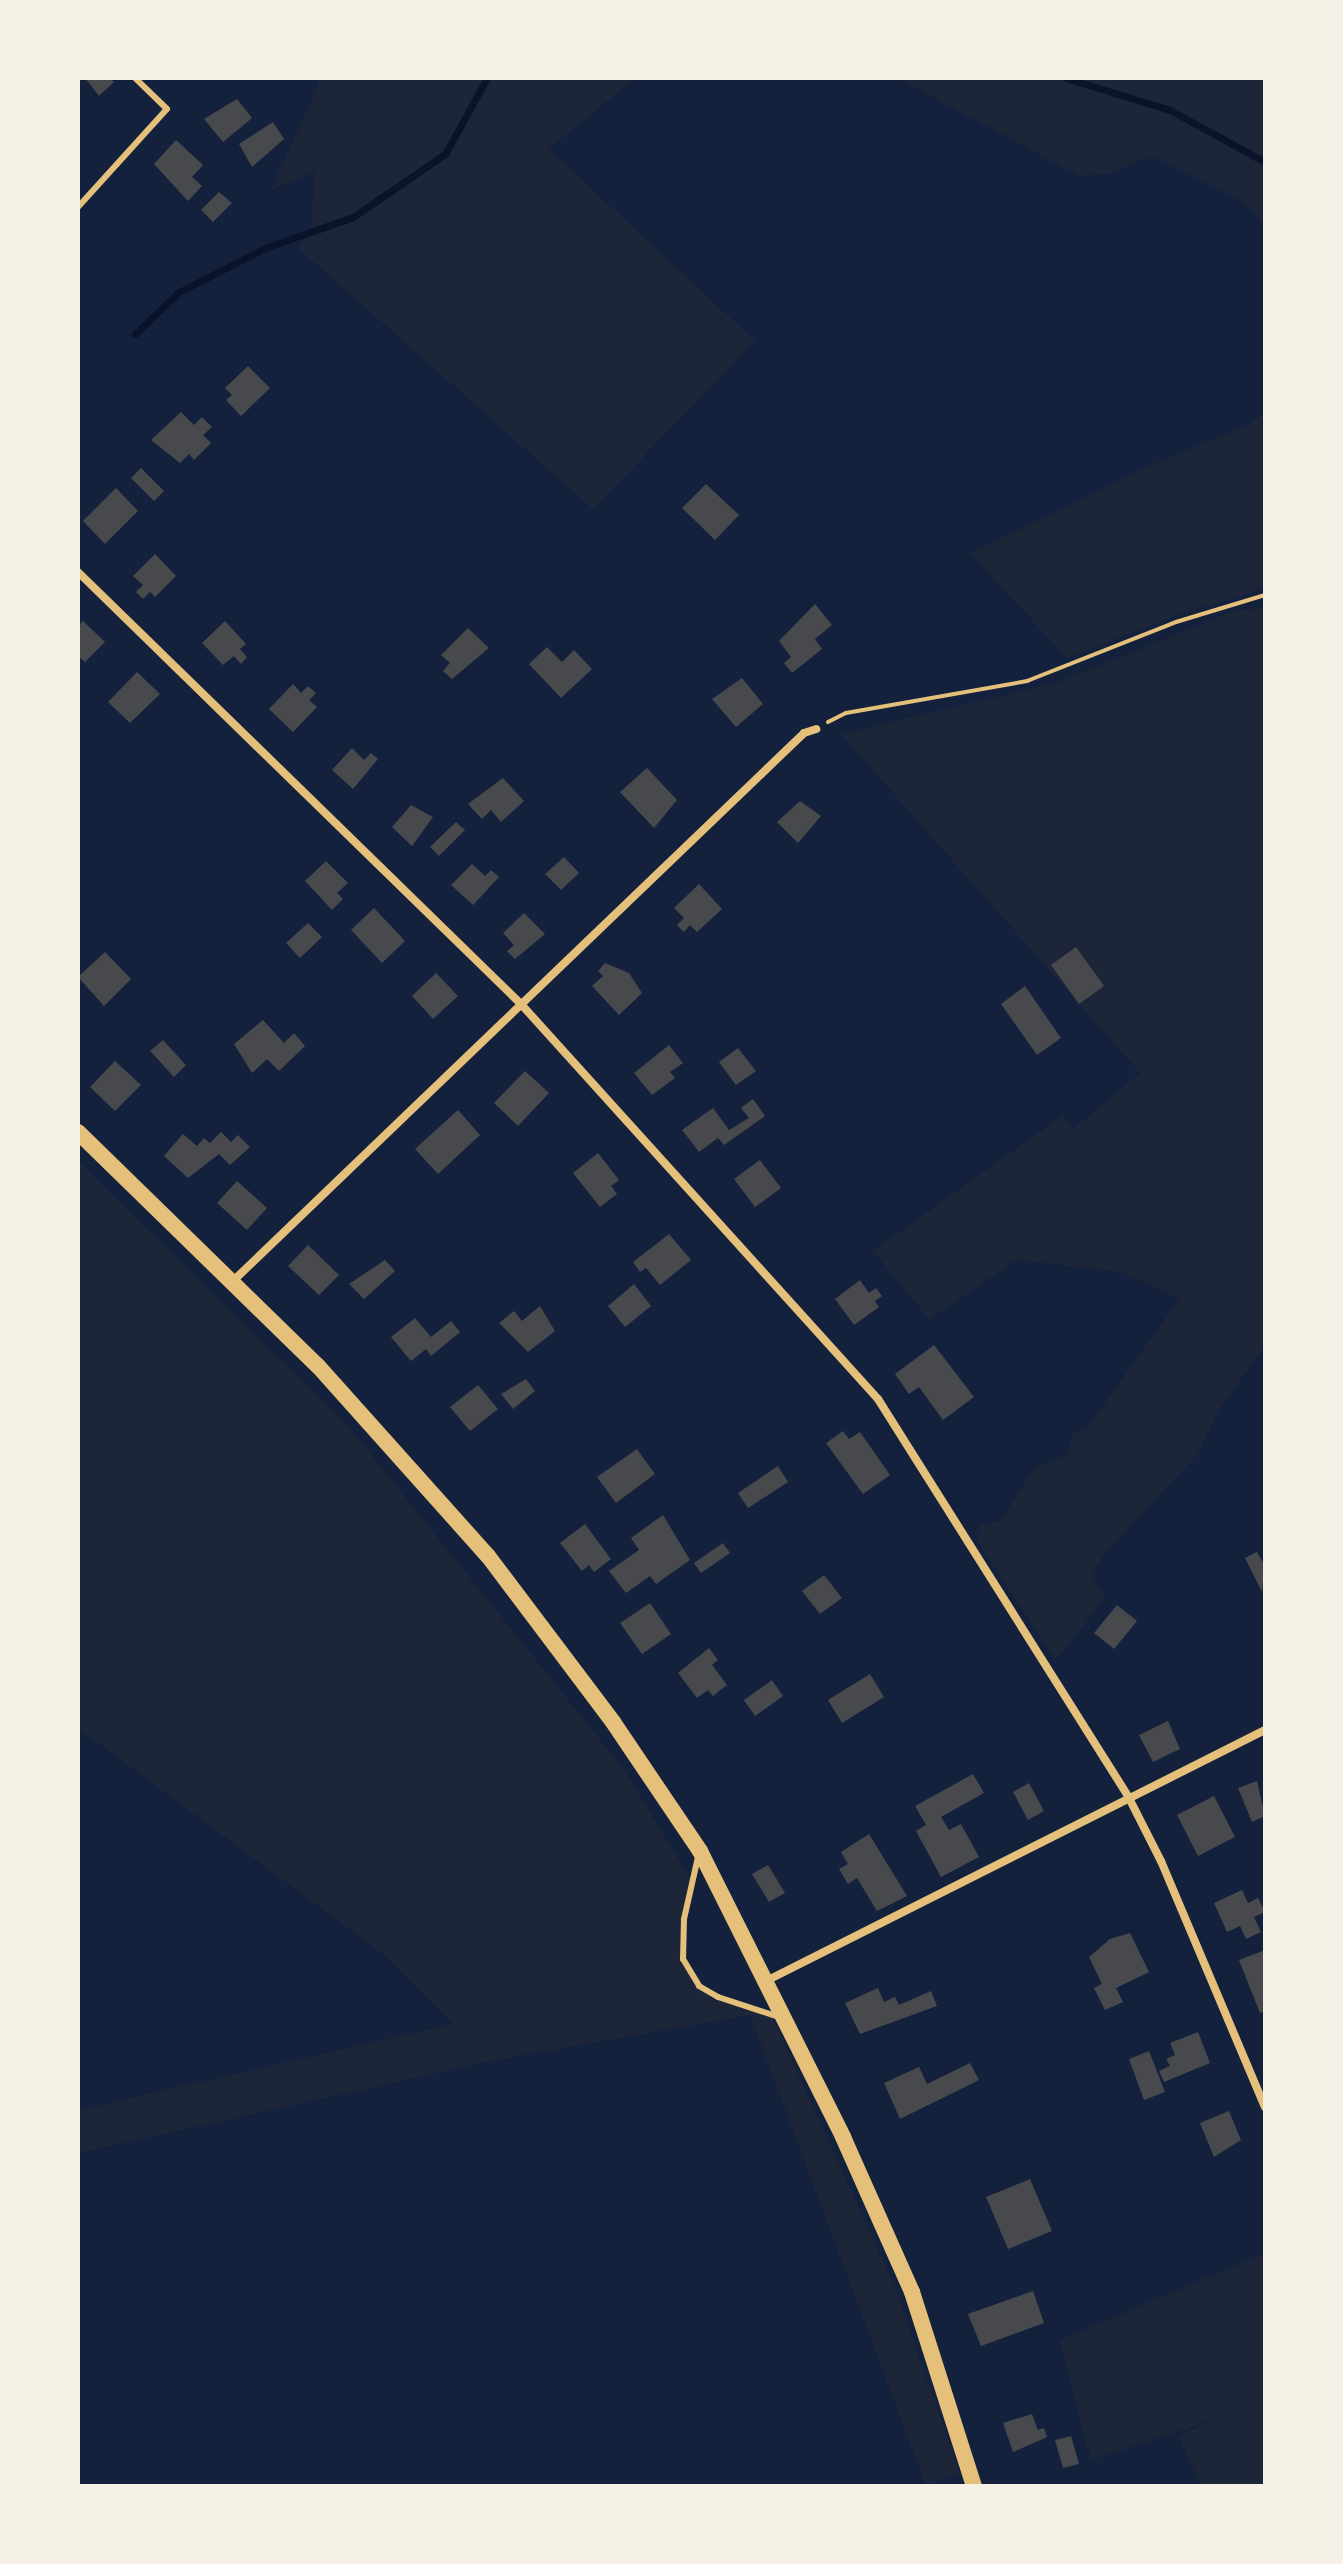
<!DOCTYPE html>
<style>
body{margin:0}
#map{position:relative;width:1343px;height:2564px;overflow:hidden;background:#14213d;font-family:Inter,sans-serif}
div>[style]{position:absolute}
.green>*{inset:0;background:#1d2539}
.stream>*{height:7px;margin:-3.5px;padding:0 3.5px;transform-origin:3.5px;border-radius:3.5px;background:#0b132b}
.building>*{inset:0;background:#48494c}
.path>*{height:4px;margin:-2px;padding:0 2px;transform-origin:2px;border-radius:2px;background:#e5c07b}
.service>*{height:6px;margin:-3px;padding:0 3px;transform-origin:3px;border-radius:3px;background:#e5c07b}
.minor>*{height:8px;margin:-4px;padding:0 4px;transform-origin:4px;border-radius:4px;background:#e5c07b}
.secondary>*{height:16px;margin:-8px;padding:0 8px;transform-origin:8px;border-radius:8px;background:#e5c07b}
span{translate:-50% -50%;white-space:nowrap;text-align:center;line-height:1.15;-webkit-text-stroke:8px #f6f1e7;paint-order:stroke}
.frame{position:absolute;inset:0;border:80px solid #f6f1e7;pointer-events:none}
</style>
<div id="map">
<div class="green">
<i style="clip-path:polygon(321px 78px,635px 78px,549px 149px,755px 341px,593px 509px,297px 247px,311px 233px,314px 171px,271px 190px)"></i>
<i style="clip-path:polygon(897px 78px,1265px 78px,1265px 224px,1239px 199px,1152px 155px,1109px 174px,1080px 176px)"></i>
<i style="clip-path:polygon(1265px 412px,1265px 588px,1180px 614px,1067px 658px,970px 553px,1158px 462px,1251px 424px)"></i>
<i style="clip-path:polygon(1265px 608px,1265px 1346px,1219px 1410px,1197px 1455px,1106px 1552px,1091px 1574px,1105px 1598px,1056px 1660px,977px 1541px,981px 1525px,1001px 1521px,1034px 1468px,1067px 1455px,1073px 1433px,1088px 1427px,1179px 1299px,1122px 1272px,1017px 1260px,929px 1319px,873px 1251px,1063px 1115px,1073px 1129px,1140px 1073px,841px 734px,1055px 683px,1234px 611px)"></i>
<i style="clip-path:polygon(78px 1161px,348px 1426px,625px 1771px,691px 1880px,683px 1959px,699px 1986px,771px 2014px,897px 2292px,959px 2472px,926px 2486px,750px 2015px,490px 2061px,78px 2153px,78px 2110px,453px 2024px,383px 1954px,82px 1731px,78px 1733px)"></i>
<i style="clip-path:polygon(1265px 2253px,1265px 2486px,1201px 2486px,1178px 2436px,1222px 2417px,1091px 2460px,1060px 2340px)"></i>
</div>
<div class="stream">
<i style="left:1066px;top:78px;width:109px;rotate:17.1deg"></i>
<i style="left:1170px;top:110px;width:108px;rotate:28.7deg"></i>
<i style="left:135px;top:334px;width:61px;rotate:-43.7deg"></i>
<i style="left:179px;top:292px;width:97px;rotate:-27.1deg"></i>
<i style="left:265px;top:248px;width:93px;rotate:-19.4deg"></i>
<i style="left:353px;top:217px;width:112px;rotate:-34.4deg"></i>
<i style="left:445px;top:154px;width:87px;rotate:-61.1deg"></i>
</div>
<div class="building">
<i style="clip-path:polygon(85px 78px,110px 78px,114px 82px,99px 96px)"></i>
<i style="clip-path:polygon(237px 99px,252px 118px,223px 142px,204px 119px)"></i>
<i style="clip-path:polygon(273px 122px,284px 139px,252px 167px,239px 144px)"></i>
<i style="clip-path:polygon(176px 140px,203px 165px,192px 177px,202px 186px,188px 201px,154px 164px)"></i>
<i style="clip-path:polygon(219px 192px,232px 203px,213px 222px,201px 210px)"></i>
<i style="clip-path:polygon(248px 366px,270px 388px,241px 416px,226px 400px,232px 395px,225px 388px)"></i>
<i style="clip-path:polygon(181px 412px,194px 425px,202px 417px,212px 427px,203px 435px,211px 443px,194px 460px,189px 454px,180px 463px,151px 440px)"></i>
<i style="clip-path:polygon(141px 468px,164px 491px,154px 501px,131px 478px)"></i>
<i style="clip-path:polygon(706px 484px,739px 515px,715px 540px,682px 508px)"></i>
<i style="clip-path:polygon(116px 488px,138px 511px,105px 544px,83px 521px)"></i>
<i style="clip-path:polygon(155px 554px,176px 576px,155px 597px,150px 592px,143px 599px,136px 592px,143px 585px,133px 576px)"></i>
<i style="clip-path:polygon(815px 604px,832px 625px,815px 639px,822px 649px,792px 673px,784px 663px,791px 657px,779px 641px)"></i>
<i style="clip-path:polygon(83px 621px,105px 642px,85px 662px,78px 656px,78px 626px)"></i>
<i style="clip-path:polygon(225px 621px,246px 644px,240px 649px,247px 657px,241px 664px,234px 656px,223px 665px,202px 643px)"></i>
<i style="clip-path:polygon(468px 628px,489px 648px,452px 679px,443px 671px,450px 663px,441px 655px)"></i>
<i style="clip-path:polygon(547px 647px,562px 662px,574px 650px,592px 669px,561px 698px,529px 664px)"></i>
<i style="clip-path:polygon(137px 672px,160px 694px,130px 723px,108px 702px)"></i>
<i style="clip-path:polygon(742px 678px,763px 704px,736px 727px,712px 699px)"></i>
<i style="clip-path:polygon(293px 684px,301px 693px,308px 686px,316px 693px,309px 700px,317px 707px,293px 732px,269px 709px)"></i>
<i style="clip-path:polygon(352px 748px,364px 760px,371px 753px,378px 759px,353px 789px,332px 770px)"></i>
<i style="clip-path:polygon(647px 768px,677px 800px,654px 828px,620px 792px)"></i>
<i style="clip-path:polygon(503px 778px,524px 801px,501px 822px,491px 810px,482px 819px,468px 804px)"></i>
<i style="clip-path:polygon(800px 801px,821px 816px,798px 843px,777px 822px)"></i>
<i style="clip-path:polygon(411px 805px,433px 817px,412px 846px,392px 827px)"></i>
<i style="clip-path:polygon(456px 822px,465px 830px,439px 856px,430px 847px)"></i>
<i style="clip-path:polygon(564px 857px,579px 873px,561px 890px,545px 874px)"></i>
<i style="clip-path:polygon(326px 861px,348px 883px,337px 893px,343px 899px,332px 910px,305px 881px)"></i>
<i style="clip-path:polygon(472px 864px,485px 876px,491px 870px,499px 877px,473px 905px,451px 885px)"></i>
<i style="clip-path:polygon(699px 884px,722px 909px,697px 932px,690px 925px,684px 932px,677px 925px,684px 918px,674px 908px)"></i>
<i style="clip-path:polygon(374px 908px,405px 941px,382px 963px,351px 930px)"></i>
<i style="clip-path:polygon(524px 913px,545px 934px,515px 959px,507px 951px,514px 945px,503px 933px)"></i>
<i style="clip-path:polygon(308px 923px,322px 937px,300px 958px,286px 943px)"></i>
<i style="clip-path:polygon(1076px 947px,1104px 986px,1079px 1004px,1051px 965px)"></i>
<i style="clip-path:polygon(105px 952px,131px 979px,104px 1006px,78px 977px)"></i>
<i style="clip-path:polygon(605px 963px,629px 973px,642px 993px,619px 1015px,592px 986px,603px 976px,598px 971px)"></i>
<i style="clip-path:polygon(436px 973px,458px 996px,433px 1019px,412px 996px)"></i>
<i style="clip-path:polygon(1025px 986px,1061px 1038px,1037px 1055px,1001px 1004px)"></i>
<i style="clip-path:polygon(263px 1020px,284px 1043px,294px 1033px,305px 1046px,279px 1071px,267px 1059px,252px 1073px,234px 1044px)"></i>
<i style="clip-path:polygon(163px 1040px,186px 1065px,174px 1077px,150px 1051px)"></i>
<i style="clip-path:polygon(669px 1045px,683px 1063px,670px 1072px,675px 1078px,652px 1095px,634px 1073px)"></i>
<i style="clip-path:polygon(738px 1048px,756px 1071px,736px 1085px,719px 1062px)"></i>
<i style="clip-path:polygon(115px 1061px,141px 1085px,115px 1111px,90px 1087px)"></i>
<i style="clip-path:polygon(525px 1071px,549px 1093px,518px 1126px,494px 1103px)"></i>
<i style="clip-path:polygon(753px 1099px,765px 1116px,724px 1145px,718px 1138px,699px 1152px,682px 1130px,713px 1108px,729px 1130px,749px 1118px,741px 1108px)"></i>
<i style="clip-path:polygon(458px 1110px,480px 1135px,438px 1174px,415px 1149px)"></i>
<i style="clip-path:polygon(221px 1132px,231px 1142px,238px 1135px,250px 1147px,230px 1165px,219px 1154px,188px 1178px,164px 1156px,183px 1134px,197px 1146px,204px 1138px,210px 1143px)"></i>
<i style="clip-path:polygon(598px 1153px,619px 1180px,611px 1186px,617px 1194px,600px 1207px,573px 1173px)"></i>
<i style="clip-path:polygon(760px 1160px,781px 1188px,755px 1207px,734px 1179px)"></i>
<i style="clip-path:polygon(237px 1181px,267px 1208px,247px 1230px,217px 1203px)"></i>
<i style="clip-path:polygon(669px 1234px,691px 1260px,660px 1285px,646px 1268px,640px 1272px,633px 1262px)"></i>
<i style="clip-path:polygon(308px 1245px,339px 1275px,319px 1295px,288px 1266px)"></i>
<i style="clip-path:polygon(385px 1260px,395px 1271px,364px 1299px,349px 1284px)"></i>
<i style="clip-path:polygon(860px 1280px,869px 1293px,876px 1288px,882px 1296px,875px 1301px,879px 1307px,854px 1325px,835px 1299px)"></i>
<i style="clip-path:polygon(634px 1284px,651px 1306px,625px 1327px,608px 1306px)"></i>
<i style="clip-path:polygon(540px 1306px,555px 1331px,528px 1352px,499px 1323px,514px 1311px,522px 1321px)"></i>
<i style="clip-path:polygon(415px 1318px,431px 1337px,451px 1321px,460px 1332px,431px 1356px,426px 1349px,411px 1361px,391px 1337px)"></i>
<i style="clip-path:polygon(934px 1345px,974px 1397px,943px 1420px,919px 1387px,909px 1394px,895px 1374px)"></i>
<i style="clip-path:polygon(526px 1379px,535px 1391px,513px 1409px,501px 1394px)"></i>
<i style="clip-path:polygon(478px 1385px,498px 1409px,470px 1431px,450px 1407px)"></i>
<i style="clip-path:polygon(843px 1431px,849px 1439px,860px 1432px,890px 1475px,863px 1494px,826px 1443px)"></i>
<i style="clip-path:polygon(637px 1449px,655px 1474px,616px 1503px,597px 1477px)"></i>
<i style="clip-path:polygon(778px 1466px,788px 1482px,748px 1508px,738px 1493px)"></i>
<i style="clip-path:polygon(663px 1515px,690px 1560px,656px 1584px,650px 1576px,626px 1593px,609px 1571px,639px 1550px,631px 1538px)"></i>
<i style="clip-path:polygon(585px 1524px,611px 1559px,594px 1572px,589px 1565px,582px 1571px,560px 1543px)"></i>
<i style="clip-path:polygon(723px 1543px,730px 1553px,701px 1573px,694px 1563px)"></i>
<i style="clip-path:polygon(1257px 1552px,1265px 1566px,1262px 1592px,1245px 1558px)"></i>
<i style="clip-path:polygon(824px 1575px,842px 1598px,820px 1614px,802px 1591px)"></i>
<i style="clip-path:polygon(650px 1603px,671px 1634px,642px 1654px,620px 1623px)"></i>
<i style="clip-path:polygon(1117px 1605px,1137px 1621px,1114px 1649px,1094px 1633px)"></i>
<i style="clip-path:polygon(709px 1648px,718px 1660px,712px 1665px,727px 1685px,713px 1696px,708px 1690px,697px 1698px,678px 1673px)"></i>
<i style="clip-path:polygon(870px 1674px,884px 1697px,842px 1723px,828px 1700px)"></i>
<i style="clip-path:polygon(772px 1680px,783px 1696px,755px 1716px,744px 1700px)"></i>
<i style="clip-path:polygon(1168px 1721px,1180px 1749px,1153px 1762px,1139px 1735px)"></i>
<i style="clip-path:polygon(973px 1774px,984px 1793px,941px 1817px,949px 1830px,961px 1824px,979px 1857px,941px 1877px,916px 1831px,926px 1825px,915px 1806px)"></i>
<i style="clip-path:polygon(1257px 1781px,1265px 1816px,1252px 1822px,1238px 1788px)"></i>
<i style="clip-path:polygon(1029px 1783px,1044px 1811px,1028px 1820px,1013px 1792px)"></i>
<i style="clip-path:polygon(1214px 1796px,1235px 1837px,1198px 1856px,1177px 1815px)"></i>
<i style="clip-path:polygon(869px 1834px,907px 1896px,877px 1911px,857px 1878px,848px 1884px,839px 1869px,848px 1864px,841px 1852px)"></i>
<i style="clip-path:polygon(768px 1865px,785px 1893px,769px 1902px,752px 1874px)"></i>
<i style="clip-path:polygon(1242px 1890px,1248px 1903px,1258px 1898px,1265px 1912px,1254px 1917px,1261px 1932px,1246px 1939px,1240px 1926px,1227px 1932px,1214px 1903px)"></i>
<i style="clip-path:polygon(1130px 1933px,1149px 1972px,1116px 1988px,1123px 2002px,1105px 2010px,1094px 1988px,1102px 1984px,1089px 1957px,1110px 1939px)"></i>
<i style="clip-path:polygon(1265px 1950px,1265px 2011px,1260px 2013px,1239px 1960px)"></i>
<i style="clip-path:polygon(878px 1988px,884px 2002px,895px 1997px,899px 2005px,931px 1991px,937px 2006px,860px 2034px,845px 2003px)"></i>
<i style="clip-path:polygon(1198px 2032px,1210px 2063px,1164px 2082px,1159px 2071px,1170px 2066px,1166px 2059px,1175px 2055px,1170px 2043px)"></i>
<i style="clip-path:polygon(1149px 2051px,1165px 2092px,1144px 2100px,1129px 2059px)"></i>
<i style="clip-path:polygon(970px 2063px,979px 2080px,900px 2119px,884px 2083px,919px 2067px,927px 2084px)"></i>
<i style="clip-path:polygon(1229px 2111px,1241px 2140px,1214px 2157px,1200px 2123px)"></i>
<i style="clip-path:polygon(1030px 2179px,1052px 2231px,1008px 2249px,986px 2197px)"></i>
<i style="clip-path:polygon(1033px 2291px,1044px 2323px,981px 2346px,968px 2314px)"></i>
<i style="clip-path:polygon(1032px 2414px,1038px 2430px,1044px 2428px,1047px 2437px,1013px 2452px,1003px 2423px)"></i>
<i style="clip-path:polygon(1071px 2436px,1079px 2464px,1063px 2468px,1055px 2440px)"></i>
</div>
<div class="path">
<i style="left:828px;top:722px;width:20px;rotate:-27deg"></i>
<i style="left:846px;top:713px;width:184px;rotate:-10deg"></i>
<i style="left:1027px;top:681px;width:160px;rotate:-21.6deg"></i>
<i style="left:1176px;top:622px;width:93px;rotate:-16.9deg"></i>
</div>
<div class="service">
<i style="left:78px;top:207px;width:132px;rotate:-47.8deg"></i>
<i style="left:167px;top:109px;width:45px;rotate:-135.9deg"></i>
<i style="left:698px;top:1857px;width:64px;rotate:102.7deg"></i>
<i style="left:684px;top:1919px;width:40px;rotate:91.4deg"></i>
<i style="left:683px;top:1959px;width:31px;rotate:59deg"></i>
<i style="left:699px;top:1986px;width:22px;rotate:30deg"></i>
<i style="left:718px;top:1997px;width:64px;rotate:18.2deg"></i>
</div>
<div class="minor">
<i style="left:78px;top:572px;width:617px;rotate:44.28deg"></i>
<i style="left:520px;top:1003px;width:534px;rotate:47.89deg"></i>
<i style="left:878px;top:1399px;width:471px;rotate:57.8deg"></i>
<i style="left:1129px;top:1798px;width:71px;rotate:63.1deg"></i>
<i style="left:1161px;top:1861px;width:267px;rotate:67.1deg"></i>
<i style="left:233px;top:1281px;width:791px;rotate:-43.82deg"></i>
<i style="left:804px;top:733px;width:13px;rotate:-18deg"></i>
<i style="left:768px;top:1980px;width:556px;rotate:-26.7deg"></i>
</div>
<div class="secondary">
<i style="left:78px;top:1132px;width:335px;rotate:44.3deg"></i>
<i style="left:318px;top:1366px;width:255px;rotate:48.2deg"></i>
<i style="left:488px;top:1556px;width:208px;rotate:53deg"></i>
<i style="left:613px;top:1722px;width:156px;rotate:56deg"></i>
<i style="left:700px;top:1851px;width:320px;rotate:63.4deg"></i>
<i style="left:843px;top:2137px;width:170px;rotate:66deg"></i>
<i style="left:912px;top:2292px;width:204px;rotate:72.3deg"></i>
</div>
<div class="frame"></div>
</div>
